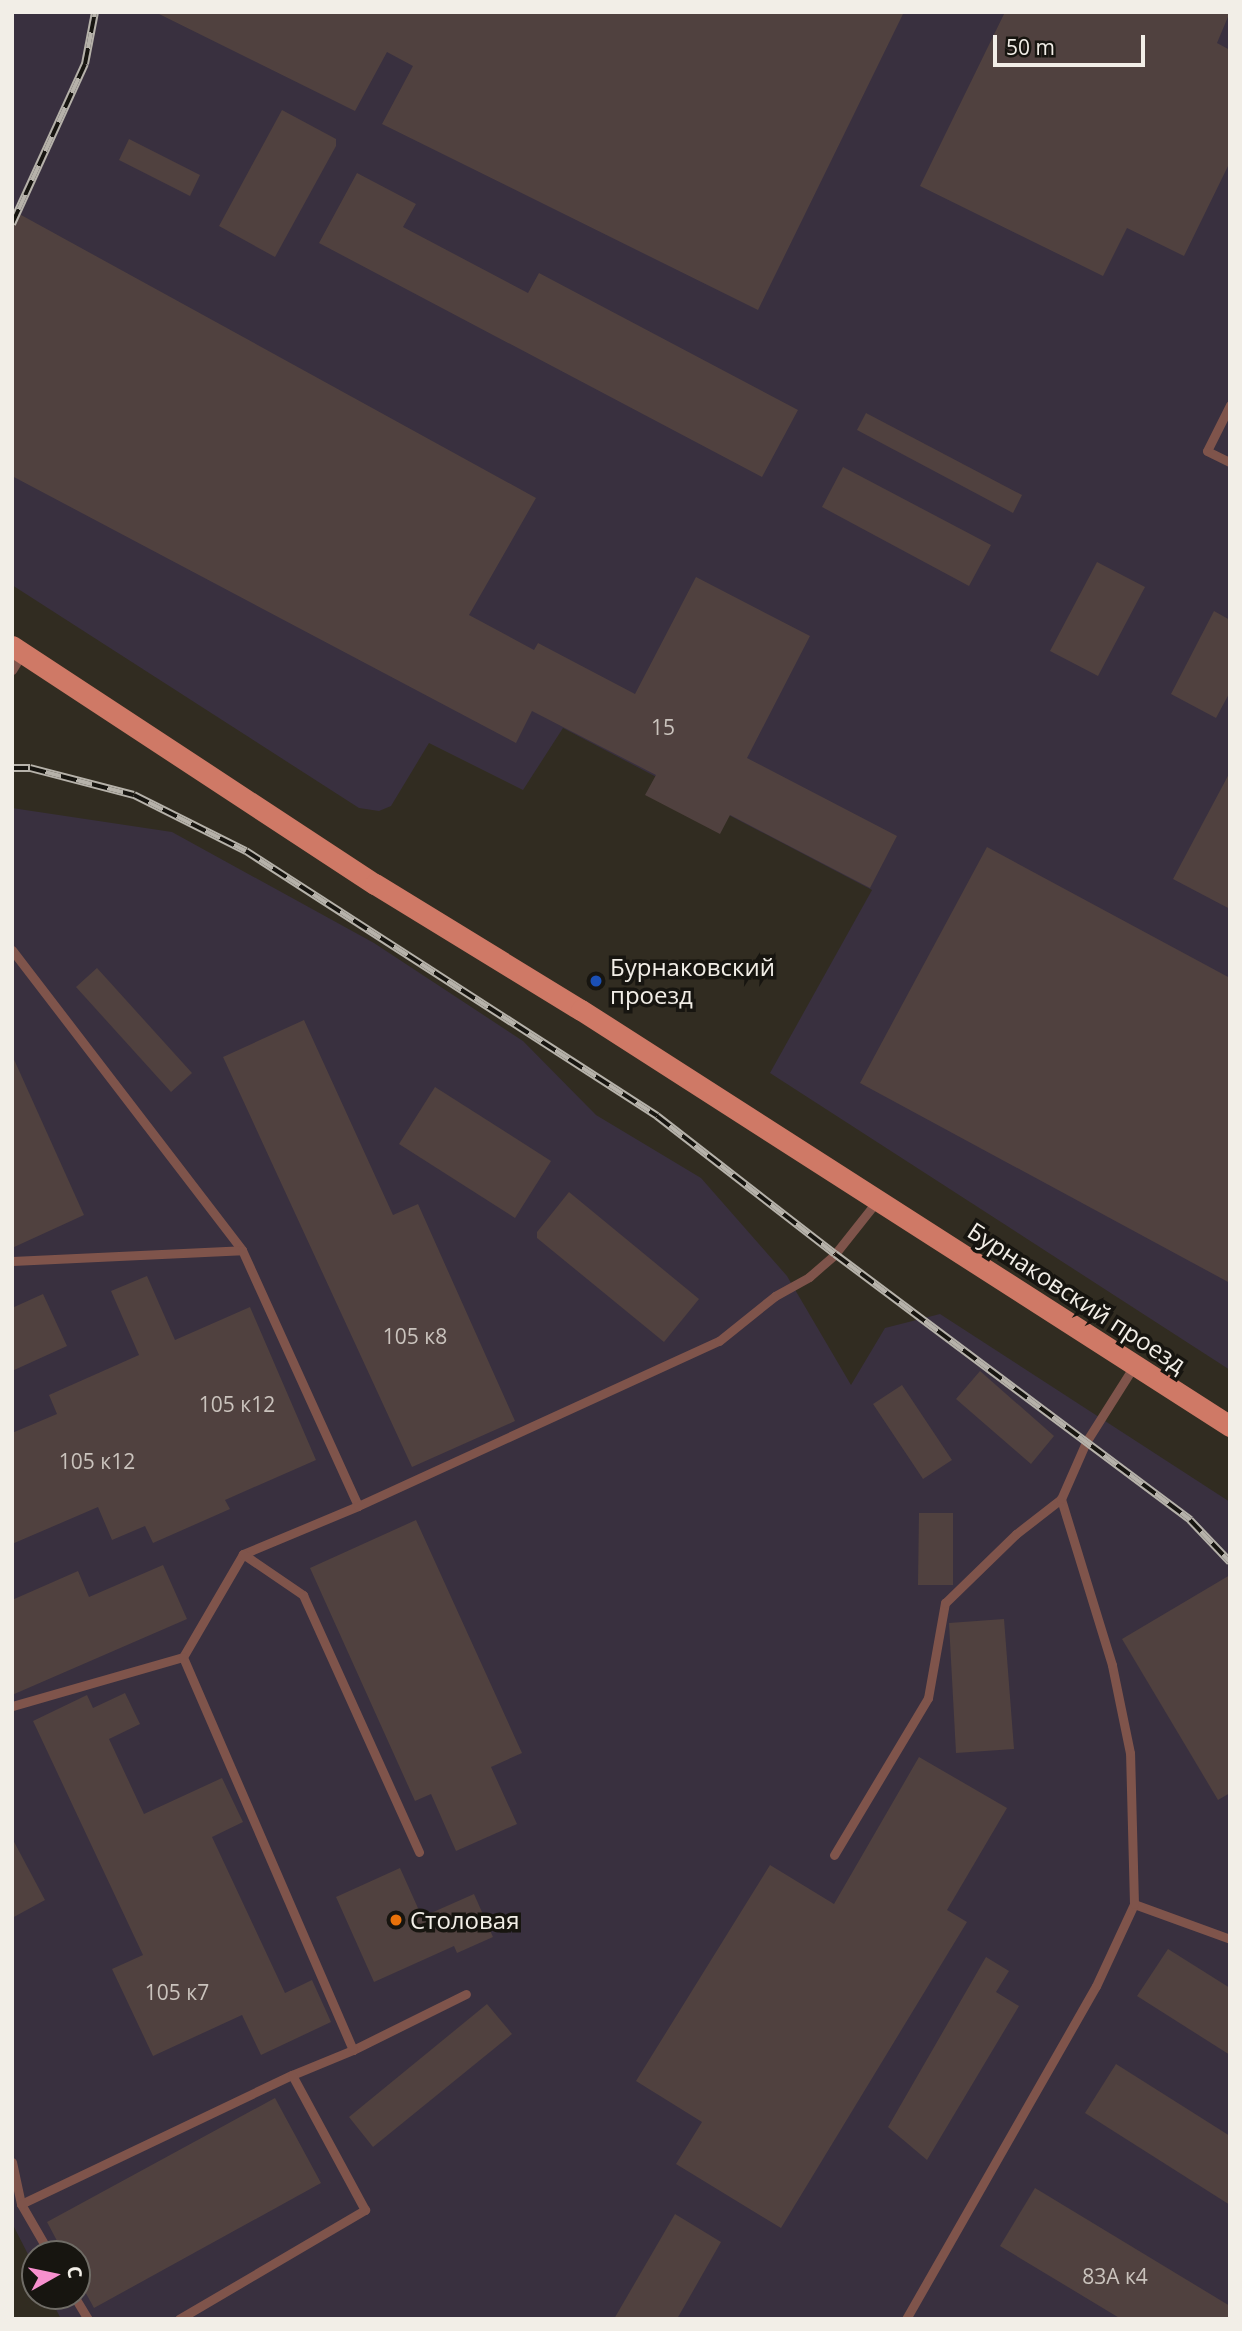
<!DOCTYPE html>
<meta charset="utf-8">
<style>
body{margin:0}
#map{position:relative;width:1242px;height:2331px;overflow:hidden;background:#312c21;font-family:"Open Sans",sans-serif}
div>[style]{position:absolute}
.industrial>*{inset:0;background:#39303f}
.building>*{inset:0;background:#50413f}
.lane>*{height:9px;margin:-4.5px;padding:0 4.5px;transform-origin:4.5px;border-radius:4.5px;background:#7f544b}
.primary>*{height:21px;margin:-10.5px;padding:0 10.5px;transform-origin:10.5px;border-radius:10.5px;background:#cf7966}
.rail>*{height:8px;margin-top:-4px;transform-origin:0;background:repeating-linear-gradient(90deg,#171510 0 16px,#b6b2aa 0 32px);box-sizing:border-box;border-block:2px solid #b6b2aa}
.dots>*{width:19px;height:19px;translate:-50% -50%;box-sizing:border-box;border:4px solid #171510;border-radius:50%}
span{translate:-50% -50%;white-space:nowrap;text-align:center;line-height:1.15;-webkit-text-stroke:7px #171510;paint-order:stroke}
.number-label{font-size:21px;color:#cac3bd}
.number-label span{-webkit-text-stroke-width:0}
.poi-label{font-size:24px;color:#f2eee7}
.left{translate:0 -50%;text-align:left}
.street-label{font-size:24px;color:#f2eee7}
.frame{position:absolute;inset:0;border:14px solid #f2eee7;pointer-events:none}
.north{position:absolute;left:21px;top:2240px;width:70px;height:70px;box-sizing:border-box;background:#171510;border:2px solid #6f6c66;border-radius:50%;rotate:81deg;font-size:19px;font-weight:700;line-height:28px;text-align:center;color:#f2eee7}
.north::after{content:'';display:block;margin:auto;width:24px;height:32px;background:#f790ce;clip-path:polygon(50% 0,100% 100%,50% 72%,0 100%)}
.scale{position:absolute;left:993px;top:35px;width:152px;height:32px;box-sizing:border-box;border:4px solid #f2eee7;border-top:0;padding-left:9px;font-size:21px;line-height:24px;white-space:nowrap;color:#f2eee7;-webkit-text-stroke:5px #171510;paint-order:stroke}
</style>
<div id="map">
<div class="industrial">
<i style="clip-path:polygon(12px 12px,1230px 12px,1230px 1370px,770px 1073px,872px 890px,563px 728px,523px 790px,429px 743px,391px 806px,379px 811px,359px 808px,12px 585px)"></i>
<i style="clip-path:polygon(12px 808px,172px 832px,374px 943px,523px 1041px,596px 1115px,701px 1178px,787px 1276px,851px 1385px,885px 1328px,940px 1314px,1230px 1502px,1230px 2319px,61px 2319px,49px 2296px,77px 2296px,77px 2254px,35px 2254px,35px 2268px,12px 2223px)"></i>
</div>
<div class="building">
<i style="clip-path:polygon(155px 12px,904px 12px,758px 310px,382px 124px,413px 66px,387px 52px,355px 111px)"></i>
<i style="clip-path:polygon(1005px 12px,1230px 12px,1217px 43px,1230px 50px,1230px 162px,1184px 256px,1127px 228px,1103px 276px,920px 186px)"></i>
<i style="clip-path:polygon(282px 110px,336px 139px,336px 146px,275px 257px,219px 226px)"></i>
<i style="clip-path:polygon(129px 139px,200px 175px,190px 196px,119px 160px)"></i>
<i style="clip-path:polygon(357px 173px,416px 204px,403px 227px,528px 293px,539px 273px,798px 410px,762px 477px,319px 243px)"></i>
<i style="clip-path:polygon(12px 210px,536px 498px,469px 615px,534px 650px,538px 643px,635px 694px,696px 577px,810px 636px,747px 758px,897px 836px,870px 888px,730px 815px,720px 834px,645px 795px,656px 775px,532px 711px,516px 743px,12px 476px)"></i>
<i style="clip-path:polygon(866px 413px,1022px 495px,1013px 513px,857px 430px)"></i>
<i style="clip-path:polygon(843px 467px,991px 545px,969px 586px,822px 507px)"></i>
<i style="clip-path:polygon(1097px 562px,1145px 587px,1098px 676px,1050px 651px)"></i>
<i style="clip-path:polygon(1214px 611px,1230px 620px,1230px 692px,1216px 718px,1171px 694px)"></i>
<i style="clip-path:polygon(1230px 772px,1230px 909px,1173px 879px)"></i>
<i style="clip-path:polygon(987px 847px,1230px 978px,1230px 1283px,860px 1083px)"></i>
<i style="clip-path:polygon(97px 968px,192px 1073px,171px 1092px,76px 987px)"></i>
<i style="clip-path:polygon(304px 1020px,393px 1215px,418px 1204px,515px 1421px,412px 1467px,223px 1057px)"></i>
<i style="clip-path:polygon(12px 1055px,84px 1215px,12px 1248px)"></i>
<i style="clip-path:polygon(435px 1087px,551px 1161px,515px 1218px,399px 1144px)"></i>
<i style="clip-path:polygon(569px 1192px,699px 1299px,664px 1342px,537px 1238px,537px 1232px)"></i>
<i style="clip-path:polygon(147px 1276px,175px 1340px,250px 1307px,316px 1460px,225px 1500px,230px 1509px,153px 1543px,145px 1526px,112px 1540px,98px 1507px,12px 1544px,12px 1433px,57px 1414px,49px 1395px,139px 1355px,111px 1291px)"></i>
<i style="clip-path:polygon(43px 1294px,67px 1346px,12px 1371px,12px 1308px)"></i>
<i style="clip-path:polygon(980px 1371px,1054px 1436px,1031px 1464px,956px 1399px)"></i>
<i style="clip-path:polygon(902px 1385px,952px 1460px,923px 1479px,873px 1404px)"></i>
<i style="clip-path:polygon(919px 1513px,953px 1513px,953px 1585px,918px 1585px)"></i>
<i style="clip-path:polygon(416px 1520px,522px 1753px,491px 1767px,517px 1824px,456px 1851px,431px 1794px,415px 1801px,310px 1568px)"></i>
<i style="clip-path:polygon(163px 1565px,187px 1619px,12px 1695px,12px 1600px,78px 1571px,89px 1597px)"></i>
<i style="clip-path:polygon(1230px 1575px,1230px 1793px,1218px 1800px,1122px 1639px)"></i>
<i style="clip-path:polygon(1004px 1619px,1014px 1749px,956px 1753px,949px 1623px)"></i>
<i style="clip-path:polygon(125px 1693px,140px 1724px,109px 1739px,144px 1814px,222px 1778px,243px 1822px,212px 1837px,285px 1993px,312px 1980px,331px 2022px,261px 2055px,242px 2015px,153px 2056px,112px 1969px,143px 1955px,33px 1721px,87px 1695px,93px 1708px)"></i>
<i style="clip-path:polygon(919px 1757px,1007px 1808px,947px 1910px,967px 1922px,781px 2228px,676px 2164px,702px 2122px,636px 2081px,770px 1865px,834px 1904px)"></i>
<i style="clip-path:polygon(12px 1838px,45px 1900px,12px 1918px)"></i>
<i style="clip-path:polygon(400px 1868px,422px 1917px,474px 1894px,493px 1937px,457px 1953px,454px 1946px,374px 1982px,336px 1897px)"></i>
<i style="clip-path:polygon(1168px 1949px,1230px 1988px,1230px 2055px,1137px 1996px)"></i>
<i style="clip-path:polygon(986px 1957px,1009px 1971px,996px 1992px,1019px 2006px,927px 2160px,888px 2127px)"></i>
<i style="clip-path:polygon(487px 2004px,512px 2034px,373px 2147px,349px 2117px)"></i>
<i style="clip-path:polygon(1116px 2064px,1230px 2136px,1230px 2205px,1085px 2113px)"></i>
<i style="clip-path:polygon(275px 2098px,321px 2183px,94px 2308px,77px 2277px,77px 2254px,64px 2254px,47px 2222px)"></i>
<i style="clip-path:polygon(1035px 2188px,1230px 2306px,1230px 2319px,1121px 2319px,1000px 2246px)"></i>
<i style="clip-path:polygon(675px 2214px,721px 2242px,677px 2319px,614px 2319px)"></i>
</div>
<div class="lane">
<i style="left:1230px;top:405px;width:51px;rotate:116.6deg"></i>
<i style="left:1207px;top:451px;width:25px;rotate:26deg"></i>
<i style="left:12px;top:670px;width:19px;rotate:-58deg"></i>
<i style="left:12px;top:950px;width:378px;rotate:52.5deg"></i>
<i style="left:12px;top:1261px;width:230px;rotate:-2.7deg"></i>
<i style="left:242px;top:1250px;width:281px;rotate:65.6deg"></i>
<i style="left:358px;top:1506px;width:125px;rotate:157.3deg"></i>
<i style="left:243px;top:1554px;width:119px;rotate:120.2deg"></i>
<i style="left:183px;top:1657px;width:178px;rotate:164deg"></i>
<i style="left:358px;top:1506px;width:397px;rotate:-24.6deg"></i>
<i style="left:719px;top:1341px;width:72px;rotate:-38.8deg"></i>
<i style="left:775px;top:1296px;width:39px;rotate:-29deg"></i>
<i style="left:809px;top:1277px;width:35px;rotate:-41deg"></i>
<i style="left:835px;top:1254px;width:68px;rotate:-51.6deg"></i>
<i style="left:243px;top:1554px;width:73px;rotate:34.3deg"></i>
<i style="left:303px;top:1595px;width:282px;rotate:65.7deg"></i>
<i style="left:834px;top:1855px;width:183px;rotate:-59.1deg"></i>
<i style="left:928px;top:1698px;width:97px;rotate:-79.9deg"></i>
<i style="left:945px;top:1603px;width:99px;rotate:-44.2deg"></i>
<i style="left:1016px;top:1534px;width:57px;rotate:-37.9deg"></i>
<i style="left:1134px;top:1904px;width:102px;rotate:20deg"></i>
<i style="left:353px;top:2050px;width:126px;rotate:-26.4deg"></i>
<i style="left:12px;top:2162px;width:43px;rotate:77.9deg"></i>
<i style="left:21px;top:2204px;width:58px;rotate:59.9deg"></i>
<i style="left:21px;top:2204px;width:300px;rotate:-25.5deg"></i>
<i style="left:292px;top:2075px;width:66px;rotate:-22.3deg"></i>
<i style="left:353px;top:2050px;width:428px;rotate:-113.4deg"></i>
<i style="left:74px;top:2296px;width:27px;rotate:59deg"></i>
<i style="left:179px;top:2319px;width:216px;rotate:-30.4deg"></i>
<i style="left:365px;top:2210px;width:153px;rotate:-118.4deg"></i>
<i style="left:906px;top:2319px;width:383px;rotate:-60.3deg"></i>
<i style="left:1096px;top:1986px;width:90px;rotate:-65.1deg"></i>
<i style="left:1134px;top:1904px;width:151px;rotate:-91.5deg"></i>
<i style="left:1130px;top:1753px;width:90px;rotate:-101.6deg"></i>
<i style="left:1112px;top:1665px;width:174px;rotate:-107.1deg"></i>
<i style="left:1061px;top:1499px;width:62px;rotate:-66.3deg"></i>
<i style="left:1086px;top:1442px;width:90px;rotate:-57.7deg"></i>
</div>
<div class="primary">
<i style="left:12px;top:646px;width:434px;rotate:33.3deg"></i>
<i style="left:375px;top:884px;width:241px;rotate:31.5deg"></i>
<i style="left:581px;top:1010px;width:771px;rotate:32.66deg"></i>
</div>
<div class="rail">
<i style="left:12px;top:224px;width:176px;rotate:-65.5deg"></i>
<i style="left:85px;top:64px;width:53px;rotate:-79.1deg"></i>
<i style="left:12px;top:768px;width:18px"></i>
<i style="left:30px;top:768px;width:107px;rotate:14.6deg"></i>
<i style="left:134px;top:795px;width:125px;rotate:26.6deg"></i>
<i style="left:246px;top:851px;width:489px;rotate:32.8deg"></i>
<i style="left:657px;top:1116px;width:225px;rotate:37.8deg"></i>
<i style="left:835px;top:1254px;width:444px;rotate:36.8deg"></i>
<i style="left:1190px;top:1520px;width:58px;rotate:46.4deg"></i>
</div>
<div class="dots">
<i style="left:596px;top:981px;background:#1a4fb4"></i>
<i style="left:396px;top:1920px;background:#e8710a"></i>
</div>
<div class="number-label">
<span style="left:663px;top:727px">15</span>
<span style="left:415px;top:1336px">105 к8</span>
<span style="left:237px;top:1404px">105 к12</span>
<span style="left:97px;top:1461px">105 к12</span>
<span style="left:177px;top:1992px">105 к7</span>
<span style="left:1115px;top:2276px">83А к4</span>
</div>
<div class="poi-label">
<span class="left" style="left:610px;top:981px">Бурнаковский<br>проезд</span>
<span class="left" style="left:410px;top:1920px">Столовая</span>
</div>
<div class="street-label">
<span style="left:1077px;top:1297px;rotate:33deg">Бурнаковский проезд</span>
</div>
<div class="frame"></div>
<div class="north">С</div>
<div class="scale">50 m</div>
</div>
